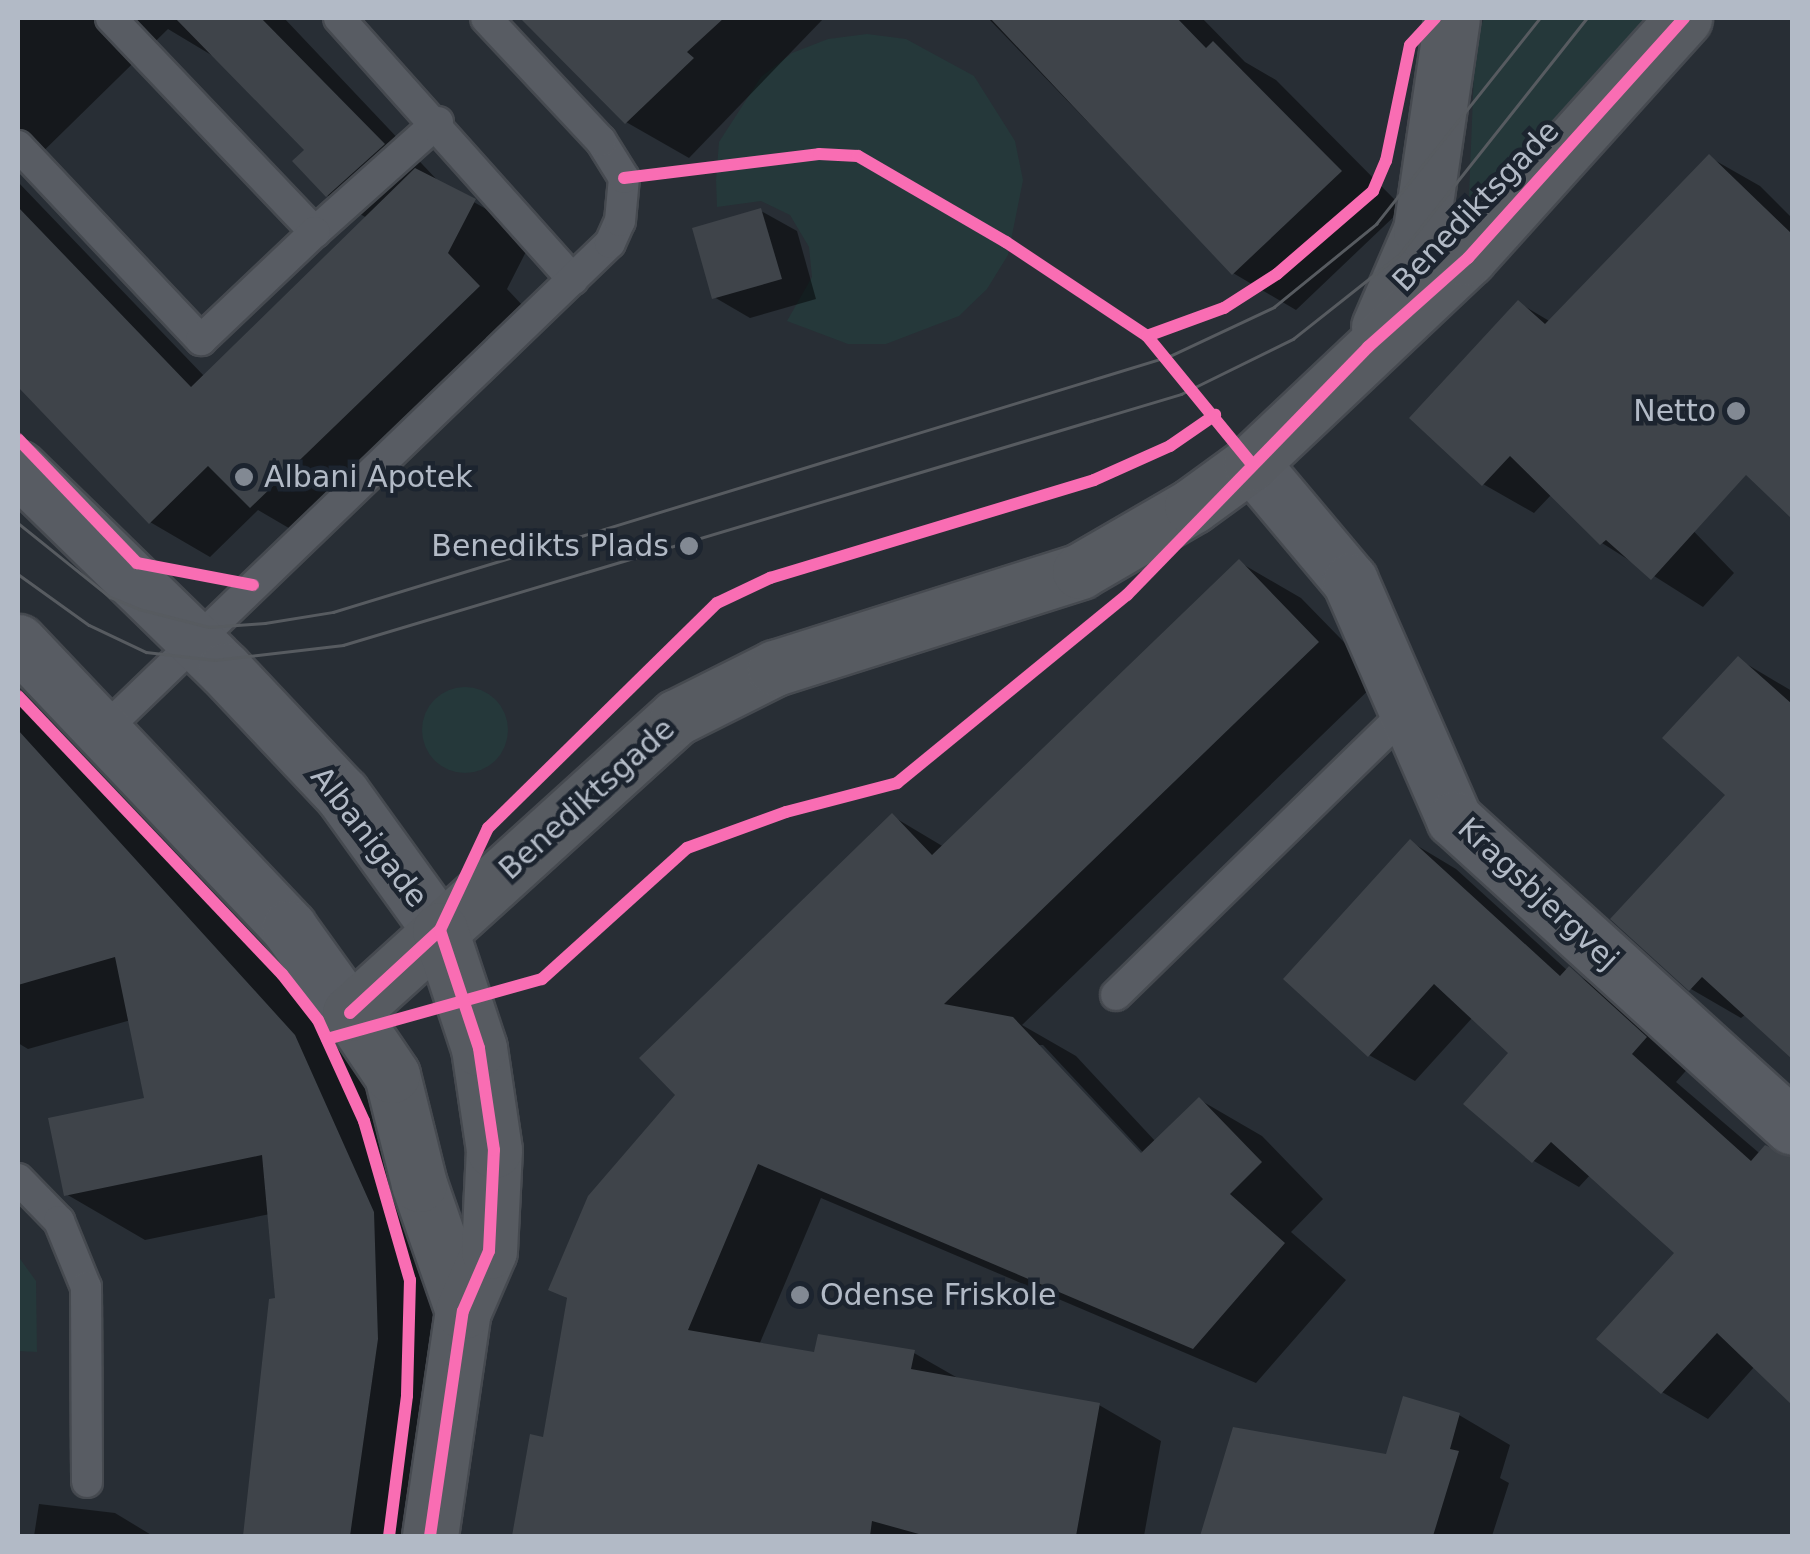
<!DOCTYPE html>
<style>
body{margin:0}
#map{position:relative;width:1810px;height:1554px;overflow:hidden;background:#282e35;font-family:"DejaVu Sans",sans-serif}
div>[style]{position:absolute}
.green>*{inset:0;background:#25383a}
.round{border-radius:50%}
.shadow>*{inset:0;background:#0007}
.building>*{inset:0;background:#3f444a}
.roads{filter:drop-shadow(2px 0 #464a50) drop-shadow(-2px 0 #464a50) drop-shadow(0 2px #464a50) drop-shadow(0 -2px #464a50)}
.lane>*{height:30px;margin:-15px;padding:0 15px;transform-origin:15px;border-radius:15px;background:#585c63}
.street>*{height:55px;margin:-27.5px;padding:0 27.5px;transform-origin:27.5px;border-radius:27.5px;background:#585c63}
.secondary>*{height:55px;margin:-27.5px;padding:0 27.5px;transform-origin:27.5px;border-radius:27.5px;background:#575b61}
.tram>*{height:2.5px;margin:-1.25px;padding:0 1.25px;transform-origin:1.25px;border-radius:1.25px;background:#575b60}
.cycleway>*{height:12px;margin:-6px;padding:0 6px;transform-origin:6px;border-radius:6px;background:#f96db3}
.dots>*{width:28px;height:28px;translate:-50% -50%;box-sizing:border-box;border:5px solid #1c242f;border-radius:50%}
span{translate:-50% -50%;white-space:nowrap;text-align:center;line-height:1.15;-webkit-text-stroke:9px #1c242f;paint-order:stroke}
.street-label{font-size:30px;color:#b2bac6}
.poi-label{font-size:30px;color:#b2bac6}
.right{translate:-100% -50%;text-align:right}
.left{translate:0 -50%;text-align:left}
.frame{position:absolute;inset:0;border:20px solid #b2bac6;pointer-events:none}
</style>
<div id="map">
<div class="green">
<i style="clip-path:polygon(1484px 18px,1650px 18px,1481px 207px,1469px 196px,1475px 45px)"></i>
<i style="clip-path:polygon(867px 34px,906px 39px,974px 76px,1015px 141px,1023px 180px,1008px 255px,987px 289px,959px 316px,886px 344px,848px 344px,787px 321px,812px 277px,809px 247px,790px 215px,761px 201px,717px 207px,716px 180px,719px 142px,761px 77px,792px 53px,828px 39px)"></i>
<i class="round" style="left:422px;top:687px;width:86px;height:86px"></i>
<i style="clip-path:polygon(18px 1256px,36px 1281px,37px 1352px,18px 1351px)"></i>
</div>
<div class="shadow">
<i style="clip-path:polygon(18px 18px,284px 18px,440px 183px,534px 236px,507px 289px,538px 322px,311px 541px,258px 510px,210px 557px,150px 522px,18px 384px,18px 182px,205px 377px,367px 218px,327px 195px,307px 150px,218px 59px,168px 29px,18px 176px)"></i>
<i style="clip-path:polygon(523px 18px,824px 18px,689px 158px,626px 122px)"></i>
<i style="clip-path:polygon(988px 18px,1202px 18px,1245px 62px,1276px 80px,1403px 208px,1296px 310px,1233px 273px)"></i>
<i style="clip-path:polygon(1709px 157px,1760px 186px,1792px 218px,1792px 516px,1735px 461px,1679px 516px,1734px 573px,1703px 607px,1602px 543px,1552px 494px,1534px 513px,1483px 484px,1519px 303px,1551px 322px)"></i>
<i style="clip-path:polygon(761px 211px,797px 231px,816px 299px,750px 318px,714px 297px)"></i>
<i style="clip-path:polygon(evenodd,1239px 562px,1301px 598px,1380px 679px,1022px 1025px,1076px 1056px,1156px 1142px,1200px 1100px,1262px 1136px,1323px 1199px,1291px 1232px,1346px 1280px,1256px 1383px,821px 1198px,759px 1345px,816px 1354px,914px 1353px,963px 1381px,1099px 1405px,1161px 1441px,1144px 1536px,514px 1536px,532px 1437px,545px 1440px,570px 1300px,551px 1289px,679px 1095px,892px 816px,944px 847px,1239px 562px,1036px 1045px,1043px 1045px,1151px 1161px,1148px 1164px,1036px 1045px)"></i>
<i style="clip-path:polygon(1738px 659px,1792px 691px,1792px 1056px,1746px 1014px,1741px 1018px,1691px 989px,1614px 919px,1729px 795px)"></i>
<i style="clip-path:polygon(18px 698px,150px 834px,374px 1083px,453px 1259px,435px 1536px,246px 1536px,272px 1301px,278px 1300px,270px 1214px,145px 1240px,66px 1194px,147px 1100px,131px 1020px,28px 1049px,18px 1043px)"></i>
<i style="clip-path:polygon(1411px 842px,1456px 869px,1568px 971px,1615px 995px,1691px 1065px,1676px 1082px,1792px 1181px,1792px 1402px,1755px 1366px,1708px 1419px,1662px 1392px,1678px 1253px,1591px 1174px,1579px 1187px,1534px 1161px,1512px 1053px,1473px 1017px,1415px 1081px,1369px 1055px)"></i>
<i style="clip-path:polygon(1459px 1415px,1510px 1445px,1500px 1478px,1509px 1483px,1492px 1536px,1202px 1536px,1235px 1430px,1387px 1457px)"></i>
<i style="clip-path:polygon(39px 1504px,115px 1513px,153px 1536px,34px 1536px)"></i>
</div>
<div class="building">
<i style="clip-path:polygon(175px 18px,261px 18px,385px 144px,326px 197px,292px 161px,304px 150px)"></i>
<i style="clip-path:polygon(520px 18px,724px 18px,687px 52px,694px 58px,625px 124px)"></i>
<i style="clip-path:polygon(990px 18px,1177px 18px,1206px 48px,1213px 41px,1342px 171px,1232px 275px)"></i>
<i style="clip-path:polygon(1709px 154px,1792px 234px,1792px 519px,1746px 475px,1651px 580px,1606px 540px,1600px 545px,1510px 456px,1482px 486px,1409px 418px,1518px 300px,1545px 324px)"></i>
<i style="clip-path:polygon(415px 168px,476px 199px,448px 253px,480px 286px,250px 508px,208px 466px,149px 524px,18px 387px,18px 207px,191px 387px)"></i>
<i style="clip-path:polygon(761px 208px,782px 279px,712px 299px,692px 228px)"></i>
<i style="clip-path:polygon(1239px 559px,1319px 642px,944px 1004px,1013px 1017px,1141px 1153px,1199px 1097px,1262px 1162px,1230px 1194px,1285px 1243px,1193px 1349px,758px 1164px,688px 1330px,814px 1352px,818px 1334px,915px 1350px,911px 1369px,1100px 1403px,1076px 1536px,926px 1536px,872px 1521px,870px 1536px,512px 1536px,530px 1434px,543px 1437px,567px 1298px,548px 1290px,588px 1196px,675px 1095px,639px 1058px,892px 813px,932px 855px)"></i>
<i style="clip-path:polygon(1738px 656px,1792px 704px,1792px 1059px,1702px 977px,1689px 991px,1610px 919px,1725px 795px,1662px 738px)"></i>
<i style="clip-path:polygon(18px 730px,295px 1035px,374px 1212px,378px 1339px,350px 1536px,243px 1536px,269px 1299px,275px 1298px,262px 1155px,64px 1196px,48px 1118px,144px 1098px,115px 957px,18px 985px)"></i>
<i style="clip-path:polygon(1410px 839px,1560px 976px,1569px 966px,1647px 1037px,1632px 1054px,1751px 1161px,1765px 1145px,1792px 1157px,1792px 1405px,1717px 1333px,1661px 1394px,1596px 1339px,1674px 1253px,1551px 1142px,1532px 1163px,1463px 1104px,1508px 1053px,1434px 984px,1368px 1057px,1283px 979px)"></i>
<i style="clip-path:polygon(1403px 1396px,1460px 1413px,1450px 1449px,1459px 1451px,1433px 1536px,1200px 1536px,1233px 1427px,1386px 1454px)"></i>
</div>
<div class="roads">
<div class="lane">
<i style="left:111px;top:18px;width:296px;rotate:46.4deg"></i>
<i style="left:315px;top:232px;width:165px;rotate:-41.8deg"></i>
<i style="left:339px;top:18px;width:351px;rotate:48.2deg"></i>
<i style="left:18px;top:146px;width:267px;rotate:46.7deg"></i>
<i style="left:201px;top:340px;width:157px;rotate:-43.5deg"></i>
<i style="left:102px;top:732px;width:705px;rotate:-43.91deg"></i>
<i style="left:610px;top:243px;width:24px;rotate:-66deg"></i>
<i style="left:620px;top:221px;width:43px;rotate:-84.7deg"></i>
<i style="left:624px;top:178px;width:44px;rotate:-121.9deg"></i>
<i style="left:601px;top:141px;width:168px;rotate:-133.1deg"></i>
<i style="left:1116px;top:995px;width:408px;rotate:-44.3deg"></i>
<i style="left:18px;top:1179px;width:59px;rotate:45.7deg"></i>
<i style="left:59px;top:1221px;width:71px;rotate:67.8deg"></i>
<i style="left:86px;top:1287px;width:195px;rotate:89.7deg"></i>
</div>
<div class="street">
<i style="left:1251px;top:463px;width:154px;rotate:50deg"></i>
<i style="left:1350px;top:581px;width:260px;rotate:66.4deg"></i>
<i style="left:1454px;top:819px;width:457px;rotate:42.3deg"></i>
<i style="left:18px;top:468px;width:289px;rotate:44.3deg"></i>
<i style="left:225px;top:670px;width:170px;rotate:46.7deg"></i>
<i style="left:342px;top:794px;width:168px;rotate:54.2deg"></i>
<i style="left:18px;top:642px;width:394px;rotate:46.5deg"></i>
<i style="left:289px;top:928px;width:105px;rotate:54.3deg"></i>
</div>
<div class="secondary">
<i style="left:1379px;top:327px;width:106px;rotate:-66.6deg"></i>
<i style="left:1421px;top:230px;width:214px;rotate:-81.7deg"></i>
<i style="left:463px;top:1311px;width:134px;rotate:-109.1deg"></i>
<i style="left:419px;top:1184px;width:112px;rotate:-103.9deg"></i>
<i style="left:392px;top:1075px;width:75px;rotate:-124.1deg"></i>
<i style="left:350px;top:1013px;width:441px;rotate:-42.2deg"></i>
<i style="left:677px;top:717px;width:110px;rotate:-26.6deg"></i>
<i style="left:775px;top:668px;width:320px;rotate:-17.6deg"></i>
<i style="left:1080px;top:571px;width:129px;rotate:-30.1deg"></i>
<i style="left:1192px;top:506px;width:73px;rotate:-36.1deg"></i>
<i style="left:1251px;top:463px;width:299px;rotate:-43.4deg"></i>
<i style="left:1468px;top:258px;width:323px;rotate:-48deg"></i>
<i style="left:430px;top:1536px;width:227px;rotate:-81.7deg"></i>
<i style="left:463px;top:1311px;width:65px;rotate:-66.6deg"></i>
<i style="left:489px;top:1251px;width:101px;rotate:-87.2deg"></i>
<i style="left:494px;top:1150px;width:103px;rotate:-98.4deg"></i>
<i style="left:479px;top:1048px;width:124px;rotate:-108.3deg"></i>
</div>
</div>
<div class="tram">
<i style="left:18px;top:523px;width:118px;rotate:38.8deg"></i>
<i style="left:110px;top:597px;width:31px;rotate:22deg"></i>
<i style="left:139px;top:609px;width:72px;rotate:14.4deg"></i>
<i style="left:209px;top:627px;width:56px;rotate:-4.1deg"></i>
<i style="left:265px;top:623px;width:69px;rotate:-9.2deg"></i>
<i style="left:333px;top:612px;width:875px;rotate:-17.01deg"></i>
<i style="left:1170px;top:356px;width:115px;rotate:-25.2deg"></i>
<i style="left:1274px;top:307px;width:132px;rotate:-39.1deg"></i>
<i style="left:1376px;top:224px;width:263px;rotate:-51.5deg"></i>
<i style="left:18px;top:574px;width:87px;rotate:35.7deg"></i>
<i style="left:89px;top:625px;width:63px;rotate:25.3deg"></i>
<i style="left:146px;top:652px;width:69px;rotate:6.6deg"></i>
<i style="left:215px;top:660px;width:129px;rotate:-6.7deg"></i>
<i style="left:343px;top:645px;width:875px;rotate:-16.67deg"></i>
<i style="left:1181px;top:394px;width:125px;rotate:-26.2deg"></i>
<i style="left:1293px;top:339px;width:135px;rotate:-38.4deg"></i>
<i style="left:1399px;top:255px;width:303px;rotate:-51.6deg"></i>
</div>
<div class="cycleway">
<i style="left:624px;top:178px;width:196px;rotate:-7deg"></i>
<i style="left:819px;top:154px;width:39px;rotate:3deg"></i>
<i style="left:858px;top:156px;width:171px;rotate:30.2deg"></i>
<i style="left:1006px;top:242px;width:169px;rotate:33.7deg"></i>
<i style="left:1147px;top:336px;width:164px;rotate:50.7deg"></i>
<i style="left:1147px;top:336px;width:82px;rotate:-20deg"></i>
<i style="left:1224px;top:308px;width:63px;rotate:-32.7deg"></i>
<i style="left:1277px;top:274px;width:127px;rotate:-40.8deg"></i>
<i style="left:1373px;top:191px;width:33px;rotate:-67deg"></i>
<i style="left:1386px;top:161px;width:118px;rotate:-78.3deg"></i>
<i style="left:1410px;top:45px;width:37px;rotate:-47deg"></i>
<i style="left:18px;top:439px;width:172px;rotate:46.2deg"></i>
<i style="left:137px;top:563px;width:118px;rotate:10.7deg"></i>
<i style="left:18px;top:696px;width:383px;rotate:46.5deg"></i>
<i style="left:282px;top:974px;width:58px;rotate:52deg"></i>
<i style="left:318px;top:1020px;width:111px;rotate:65.5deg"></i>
<i style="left:364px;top:1121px;width:166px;rotate:73.9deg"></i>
<i style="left:410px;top:1280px;width:116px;rotate:91.5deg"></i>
<i style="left:407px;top:1396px;width:141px;rotate:97.3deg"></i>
<i style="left:350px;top:1013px;width:122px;rotate:-42.7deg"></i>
<i style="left:440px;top:930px;width:113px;rotate:-64.8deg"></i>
<i style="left:488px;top:828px;width:321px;rotate:-44.5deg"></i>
<i style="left:717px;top:603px;width:59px;rotate:-25.3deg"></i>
<i style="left:770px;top:578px;width:338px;rotate:-16.8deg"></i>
<i style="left:1094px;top:480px;width:83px;rotate:-24.1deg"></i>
<i style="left:1170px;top:446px;width:55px;rotate:-34.6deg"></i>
<i style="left:327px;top:1039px;width:223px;rotate:-15.6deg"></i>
<i style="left:542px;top:979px;width:195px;rotate:-42.1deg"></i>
<i style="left:687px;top:848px;width:105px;rotate:-20deg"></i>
<i style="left:786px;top:812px;width:115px;rotate:-14.6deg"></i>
<i style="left:897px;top:783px;width:297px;rotate:-39.3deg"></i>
<i style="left:1127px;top:595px;width:346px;rotate:-45.8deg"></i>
<i style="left:1368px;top:347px;width:134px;rotate:-41.7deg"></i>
<i style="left:1468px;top:258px;width:323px;rotate:-48deg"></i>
<i style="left:430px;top:1536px;width:227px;rotate:-81.7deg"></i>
<i style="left:463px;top:1311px;width:65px;rotate:-66.6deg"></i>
<i style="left:489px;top:1251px;width:101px;rotate:-87.2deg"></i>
<i style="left:494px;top:1150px;width:103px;rotate:-98.4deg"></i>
<i style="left:479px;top:1048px;width:124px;rotate:-108.3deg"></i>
</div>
<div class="dots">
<i style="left:1736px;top:411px;background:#828993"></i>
<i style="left:244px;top:477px;background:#828993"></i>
<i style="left:689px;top:546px;background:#828993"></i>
<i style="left:800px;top:1295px;background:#828993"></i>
</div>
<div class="street-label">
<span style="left:1476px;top:206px;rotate:-46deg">Benediktsgade</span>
<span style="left:587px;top:799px;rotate:-42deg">Benediktsgade</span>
<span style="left:369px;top:837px;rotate:52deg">Albanigade</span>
<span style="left:1538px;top:894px;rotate:43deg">Kragsbjergvej</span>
</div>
<div class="poi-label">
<span class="right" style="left:1716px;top:411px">Netto</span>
<span class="left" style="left:264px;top:477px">Albani Apotek</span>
<span class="right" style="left:669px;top:546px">Benedikts Plads</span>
<span class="left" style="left:820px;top:1295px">Odense Friskole</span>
</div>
<div class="frame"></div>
</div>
